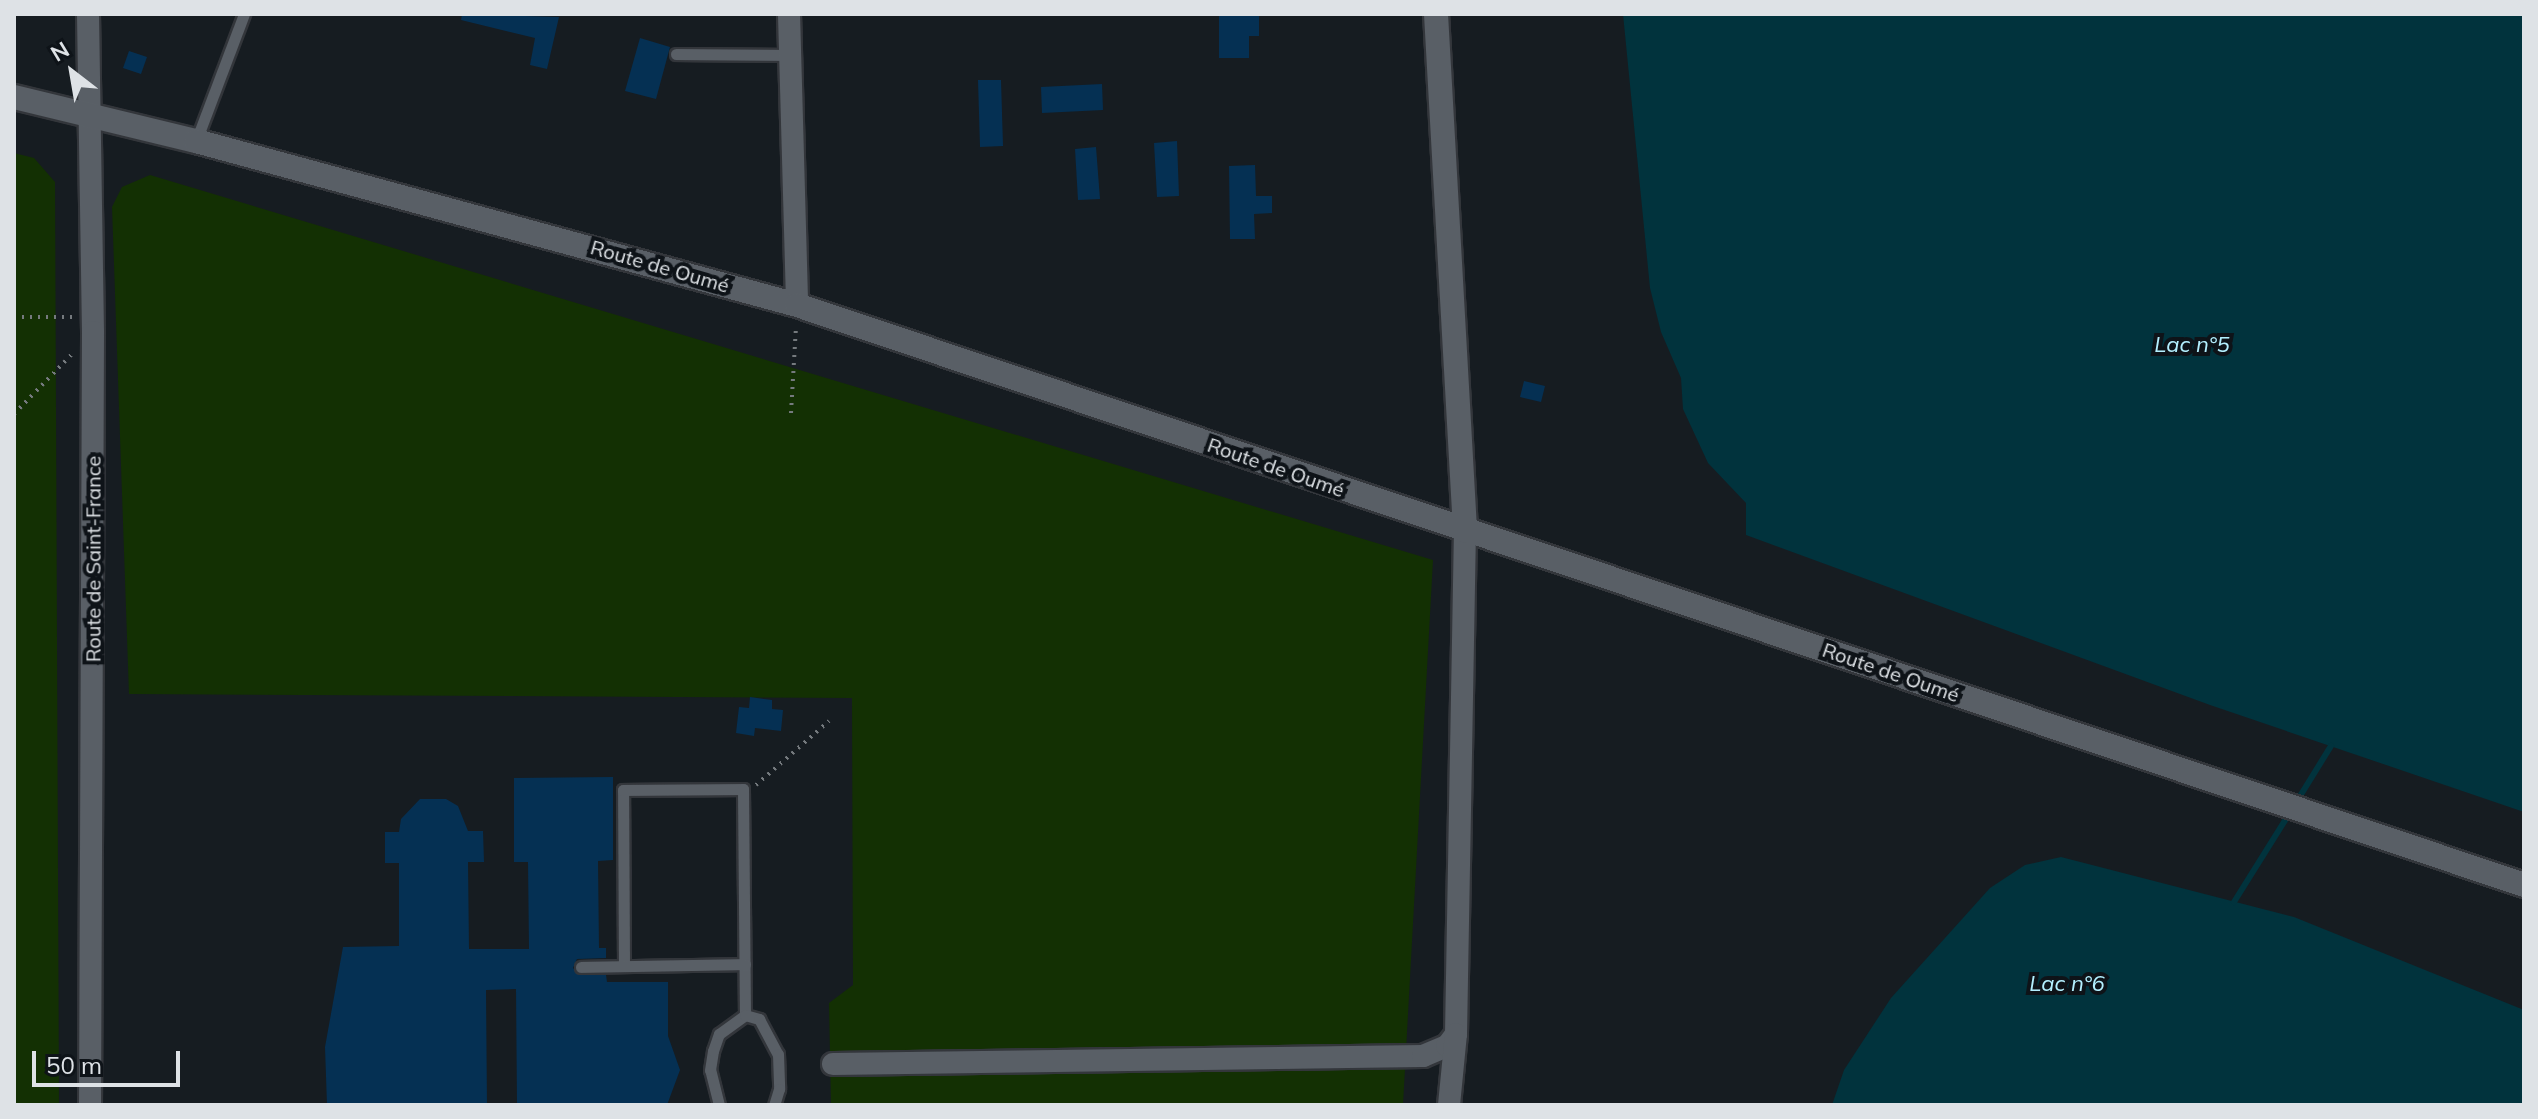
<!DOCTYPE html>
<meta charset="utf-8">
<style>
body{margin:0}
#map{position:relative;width:2538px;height:1119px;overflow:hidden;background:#161c21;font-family:Mulish,sans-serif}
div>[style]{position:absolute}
.green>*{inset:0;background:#133003}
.water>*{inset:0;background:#01333d}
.stream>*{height:6px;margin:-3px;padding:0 3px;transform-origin:3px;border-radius:3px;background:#01333d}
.building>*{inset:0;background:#053053}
.path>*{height:4px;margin-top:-2px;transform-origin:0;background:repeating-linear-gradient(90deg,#757a7e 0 2px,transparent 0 8px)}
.roads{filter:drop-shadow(2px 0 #33363b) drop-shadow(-2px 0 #33363b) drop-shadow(0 2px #33363b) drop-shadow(0 -2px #33363b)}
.service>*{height:11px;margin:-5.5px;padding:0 5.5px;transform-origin:5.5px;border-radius:5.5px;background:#595f66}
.minor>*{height:22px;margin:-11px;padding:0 11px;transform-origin:11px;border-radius:11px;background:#595f66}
.tertiary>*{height:24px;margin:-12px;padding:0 12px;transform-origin:12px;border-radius:12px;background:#595f66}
.secondary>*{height:24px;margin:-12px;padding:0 12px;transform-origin:12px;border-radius:12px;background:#595f66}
span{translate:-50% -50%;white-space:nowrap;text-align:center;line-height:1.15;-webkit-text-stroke:8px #0e1318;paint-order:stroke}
.street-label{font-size:20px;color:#dee2e6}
.water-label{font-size:22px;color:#b3effe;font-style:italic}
.frame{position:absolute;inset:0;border:16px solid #dee2e6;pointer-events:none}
.north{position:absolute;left:32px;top:32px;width:80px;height:80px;-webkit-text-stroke:6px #0e1318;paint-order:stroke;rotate:329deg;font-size:22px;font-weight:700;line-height:32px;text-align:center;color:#dee2e6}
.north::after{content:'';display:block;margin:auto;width:28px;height:36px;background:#dee2e6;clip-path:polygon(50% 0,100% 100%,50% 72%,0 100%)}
.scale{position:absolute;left:32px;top:1051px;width:148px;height:36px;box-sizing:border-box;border:4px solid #dee2e6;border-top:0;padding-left:10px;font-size:24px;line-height:28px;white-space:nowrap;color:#dee2e6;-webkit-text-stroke:6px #0e1318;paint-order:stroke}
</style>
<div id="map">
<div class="green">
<i style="clip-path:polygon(14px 153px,34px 158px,55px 182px,59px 1105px,14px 1105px)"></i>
<i style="clip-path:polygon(150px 175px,1433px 560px,1403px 1105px,831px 1105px,829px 1003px,853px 985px,852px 698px,129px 694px,112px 207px,122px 187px)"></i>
</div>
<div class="water">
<i style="clip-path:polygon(1623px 14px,2524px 14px,2524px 812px,2210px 705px,1746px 535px,1746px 503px,1708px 463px,1683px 409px,1681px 378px,1661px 332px,1650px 288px)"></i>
<i style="clip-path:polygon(2061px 857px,2294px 917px,2524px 1010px,2524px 1105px,1832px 1105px,1844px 1070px,1891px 998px,1990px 888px,2025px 865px)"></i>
</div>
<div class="stream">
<i style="left:2297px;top:801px;width:65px;rotate:-58.3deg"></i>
<i style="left:2234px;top:902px;width:104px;rotate:-58deg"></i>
</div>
<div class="building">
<i style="clip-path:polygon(462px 14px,559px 17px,547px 69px,530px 65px,535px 38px,461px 20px)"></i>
<i style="clip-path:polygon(1219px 14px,1259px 16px,1259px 36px,1249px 36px,1249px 58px,1219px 58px)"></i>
<i style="clip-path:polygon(640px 38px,670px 47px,656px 99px,625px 91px)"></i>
<i style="clip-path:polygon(129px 51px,147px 57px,141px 74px,123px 68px)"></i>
<i style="clip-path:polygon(978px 80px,1001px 80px,1003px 146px,980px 147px)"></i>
<i style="clip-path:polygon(1102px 84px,1103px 110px,1042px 113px,1041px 87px)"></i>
<i style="clip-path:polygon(1177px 141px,1179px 196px,1157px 197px,1154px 143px)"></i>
<i style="clip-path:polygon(1096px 147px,1100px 199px,1078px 200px,1075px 149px)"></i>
<i style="clip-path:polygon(1255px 165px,1256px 196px,1272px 196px,1272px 213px,1254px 214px,1255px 239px,1230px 239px,1229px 166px)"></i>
<i style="clip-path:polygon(1524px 381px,1545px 386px,1541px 402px,1520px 397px)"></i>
<i style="clip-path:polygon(750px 697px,772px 700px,772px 709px,783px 710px,781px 731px,755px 728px,754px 736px,736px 733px,739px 707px,749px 708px)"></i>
<i style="clip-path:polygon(613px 777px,613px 860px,598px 861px,599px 948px,606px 948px,606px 958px,577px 959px,573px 968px,580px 975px,606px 975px,607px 982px,668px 982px,668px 1036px,680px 1070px,667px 1105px,517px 1105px,516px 989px,486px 990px,487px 1105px,327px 1105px,325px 1047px,343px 947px,399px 946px,399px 863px,385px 863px,385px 832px,399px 832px,401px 819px,420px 799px,446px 799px,458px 806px,468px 831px,483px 831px,484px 862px,468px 862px,469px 949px,529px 949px,528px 862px,514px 862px,514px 778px)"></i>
</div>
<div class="path">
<i style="left:14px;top:317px;width:61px"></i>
<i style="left:791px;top:413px;width:86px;rotate:-86.7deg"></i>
<i style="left:14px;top:414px;width:83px;rotate:-46deg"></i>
<i style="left:756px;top:785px;width:97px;rotate:-41.2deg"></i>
</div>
<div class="roads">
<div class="service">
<i style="left:676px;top:54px;width:113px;rotate:0.5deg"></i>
<i style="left:196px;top:141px;width:136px;rotate:-69.3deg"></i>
<i style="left:624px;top:966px;width:176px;rotate:-90.3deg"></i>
<i style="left:623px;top:790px;width:120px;rotate:-0.5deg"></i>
<i style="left:743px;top:789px;width:226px;rotate:89.5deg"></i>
<i style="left:581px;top:967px;width:164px;rotate:-1deg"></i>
<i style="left:719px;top:1105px;width:36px;rotate:-104deg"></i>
<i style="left:710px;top:1070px;width:19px;rotate:-81deg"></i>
<i style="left:713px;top:1051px;width:18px;rotate:-71deg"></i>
<i style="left:719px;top:1034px;width:32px;rotate:-36deg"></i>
<i style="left:745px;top:1015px;width:15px;rotate:16deg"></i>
<i style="left:759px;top:1019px;width:40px;rotate:62deg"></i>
<i style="left:778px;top:1054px;width:35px;rotate:88deg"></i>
<i style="left:779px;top:1089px;width:17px;rotate:107deg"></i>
</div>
<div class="minor">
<i style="left:88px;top:14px;width:318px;rotate:89.1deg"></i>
<i style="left:93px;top:332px;width:773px;rotate:90.22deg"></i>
<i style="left:789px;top:14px;width:291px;rotate:88.4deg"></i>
<i style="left:833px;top:1064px;width:590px;rotate:-0.78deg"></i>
<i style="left:1423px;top:1056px;width:26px;rotate:-23deg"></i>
<i style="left:1447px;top:1046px;width:15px;rotate:-53deg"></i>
<i style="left:1456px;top:1034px;width:504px;rotate:-88.98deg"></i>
<i style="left:1449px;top:1105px;width:71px;rotate:-84.4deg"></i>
</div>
<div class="tertiary">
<i style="left:1436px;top:14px;width:517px;rotate:86.78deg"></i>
</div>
<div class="secondary">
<i style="left:14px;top:97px;width:187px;rotate:13.6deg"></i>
<i style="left:196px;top:141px;width:623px;rotate:15.26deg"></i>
<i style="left:797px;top:305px;width:1822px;rotate:18.56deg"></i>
</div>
</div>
<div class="street-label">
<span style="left:660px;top:266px;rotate:16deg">Route de Oumé</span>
<span style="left:1276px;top:467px;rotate:19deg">Route de Oumé</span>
<span style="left:93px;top:559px;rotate:-90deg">Route de Saint-France</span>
<span style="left:1891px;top:672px;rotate:19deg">Route de Oumé</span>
</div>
<div class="water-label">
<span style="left:2192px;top:345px">Lac n°5</span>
<span style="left:2067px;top:984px">Lac n°6</span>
</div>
<div class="frame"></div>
<div class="north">N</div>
<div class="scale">50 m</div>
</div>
